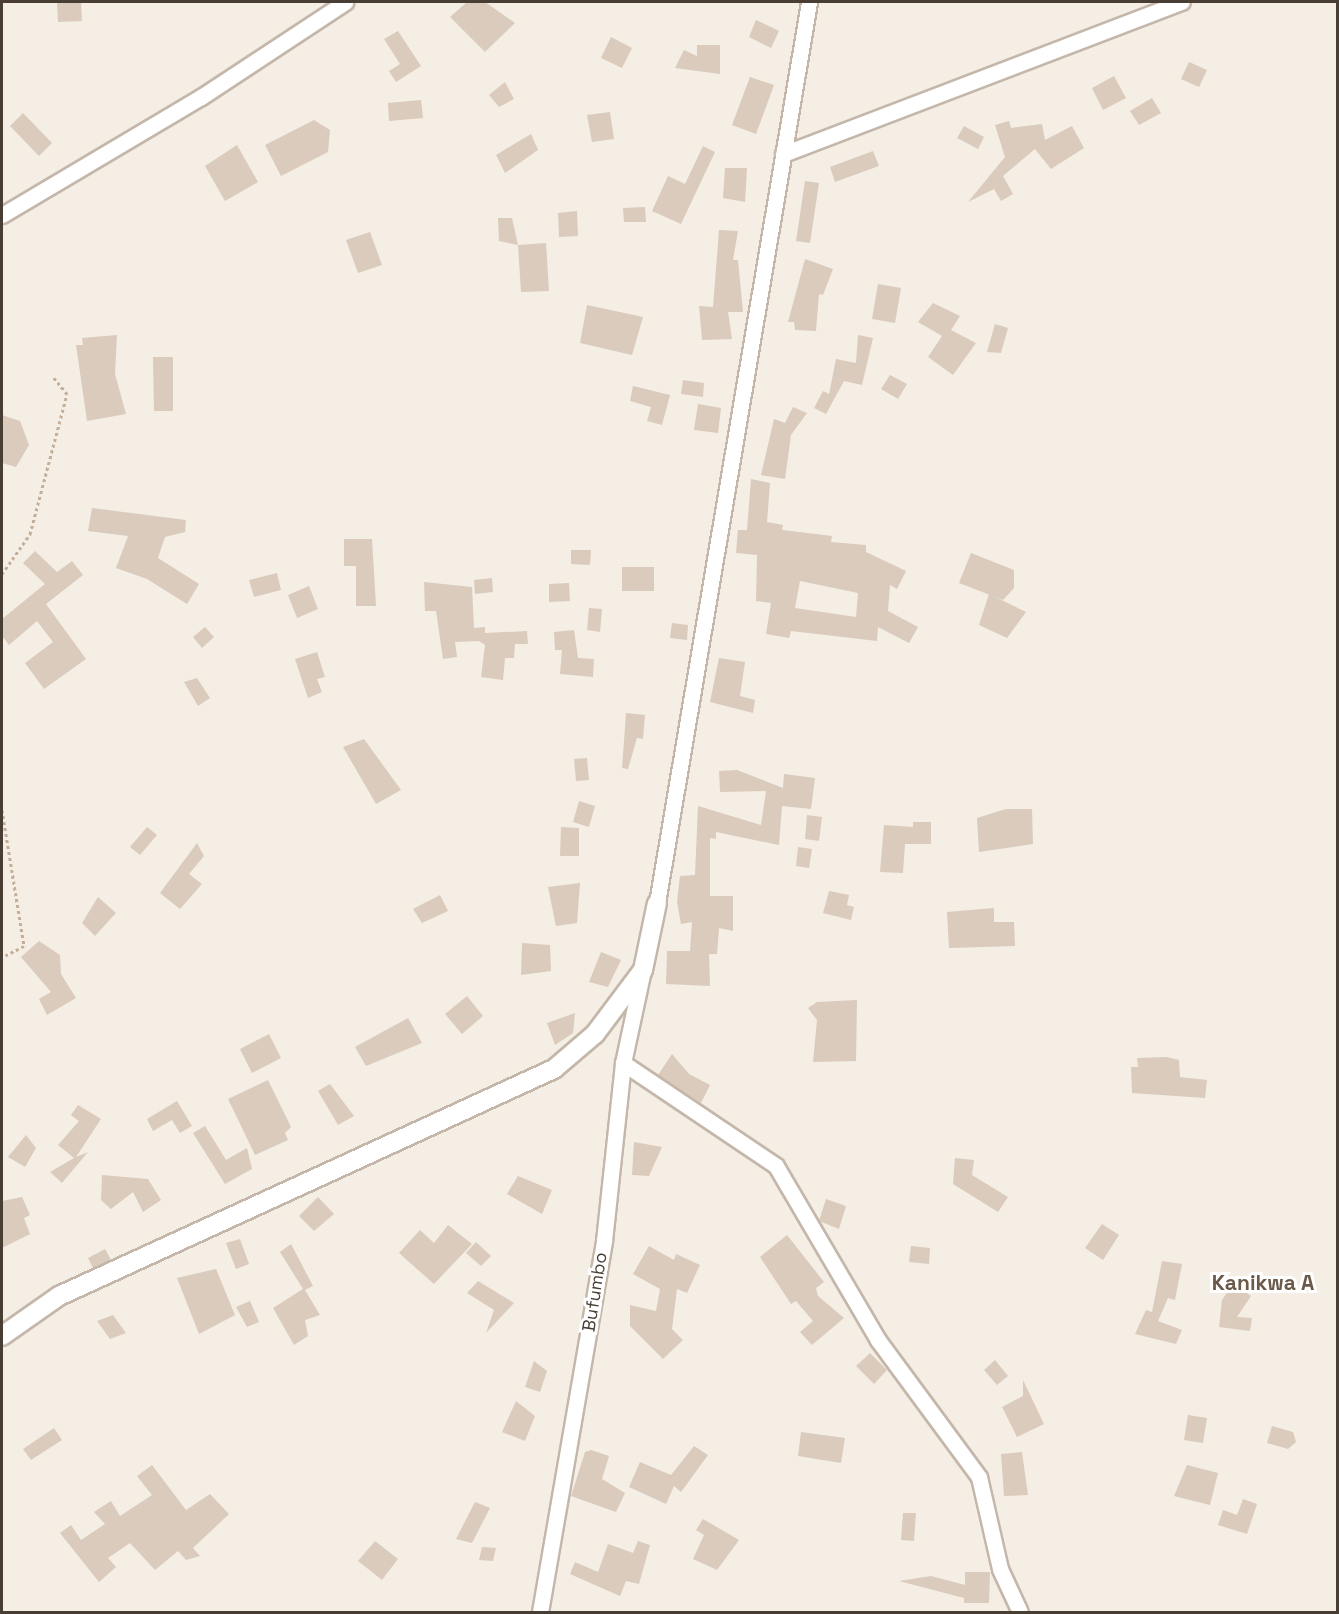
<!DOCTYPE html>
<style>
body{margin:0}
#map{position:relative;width:1339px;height:1614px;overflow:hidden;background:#f4eee5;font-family:"Space Grotesk",sans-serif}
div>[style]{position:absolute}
.building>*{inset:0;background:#dacbbd}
.path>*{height:3px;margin-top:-1.5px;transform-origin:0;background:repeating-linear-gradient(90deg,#c4ae97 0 3px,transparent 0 6px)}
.roads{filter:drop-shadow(2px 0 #c4b7aa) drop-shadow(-2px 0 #c4b7aa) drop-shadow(0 2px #c4b7aa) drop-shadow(0 -2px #c4b7aa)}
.minor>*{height:15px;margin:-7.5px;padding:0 7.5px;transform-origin:7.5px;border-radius:7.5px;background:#fff}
.tertiary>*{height:18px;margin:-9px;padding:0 9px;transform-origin:9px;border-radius:9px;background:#fff}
span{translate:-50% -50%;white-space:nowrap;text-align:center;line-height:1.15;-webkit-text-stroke:6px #fff;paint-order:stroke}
.street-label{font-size:18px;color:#483e34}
.quarter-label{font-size:21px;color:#6b5a4a;font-weight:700}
.frame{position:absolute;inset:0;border:3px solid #483e34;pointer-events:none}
</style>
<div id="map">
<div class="building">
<i style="clip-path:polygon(57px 2px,81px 2px,82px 21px,58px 22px)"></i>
<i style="clip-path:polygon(467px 2px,485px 2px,515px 23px,485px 52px,450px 17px)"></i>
<i style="clip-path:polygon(756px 20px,779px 31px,771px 48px,749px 37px)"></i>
<i style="clip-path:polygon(398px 31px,421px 66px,396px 82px,389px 71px,400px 64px,384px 39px)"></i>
<i style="clip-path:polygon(611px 37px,632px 48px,622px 68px,601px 58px)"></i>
<i style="clip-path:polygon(697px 45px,720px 45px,720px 74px,675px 68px,684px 50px,697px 56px)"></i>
<i style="clip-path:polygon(1189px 62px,1207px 70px,1199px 87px,1181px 79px)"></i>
<i style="clip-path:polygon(1114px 76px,1126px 98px,1103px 110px,1092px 88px)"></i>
<i style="clip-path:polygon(750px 77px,774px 85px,756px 134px,732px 125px)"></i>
<i style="clip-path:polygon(505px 82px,514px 99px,499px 107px,489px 95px)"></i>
<i style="clip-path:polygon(1152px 98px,1161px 113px,1139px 125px,1130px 111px)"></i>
<i style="clip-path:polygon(421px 100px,423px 118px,389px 121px,388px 103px)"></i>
<i style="clip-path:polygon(610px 112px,614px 139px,592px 142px,587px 115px)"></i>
<i style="clip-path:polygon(23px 113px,52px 143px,39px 156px,10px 126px)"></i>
<i style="clip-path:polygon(314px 120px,330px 130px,328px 152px,281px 176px,265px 145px)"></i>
<i style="clip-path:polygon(1009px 121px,1011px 128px,1042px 124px,1045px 140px,1072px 126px,1084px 148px,1051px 169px,1035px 149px,1003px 176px,1013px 194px,1001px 201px,994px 189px,968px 202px,1005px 157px,995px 125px)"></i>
<i style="clip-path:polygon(964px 126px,984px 137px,978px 149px,957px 138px)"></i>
<i style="clip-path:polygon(531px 134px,538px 150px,505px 173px,496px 155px)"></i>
<i style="clip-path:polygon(237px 145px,258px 182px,225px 201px,205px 166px)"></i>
<i style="clip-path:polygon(703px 146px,715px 152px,681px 224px,652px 211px,668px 176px,685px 184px)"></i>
<i style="clip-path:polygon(873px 151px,879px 166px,835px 182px,830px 167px)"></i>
<i style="clip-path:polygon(725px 168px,747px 168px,745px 202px,723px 198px)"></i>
<i style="clip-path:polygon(805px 181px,819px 183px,810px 243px,796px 241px)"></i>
<i style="clip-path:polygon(645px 207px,646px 222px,624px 222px,623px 208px)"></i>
<i style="clip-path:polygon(577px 211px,578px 236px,559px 237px,558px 213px)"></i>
<i style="clip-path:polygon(498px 218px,512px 218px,518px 245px,499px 241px)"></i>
<i style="clip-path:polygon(719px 230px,738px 231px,733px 260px,738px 260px,743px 312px,728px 312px,732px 339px,702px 340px,699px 306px,713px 307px)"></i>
<i style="clip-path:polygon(370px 232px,382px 265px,358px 273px,346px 240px)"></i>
<i style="clip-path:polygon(546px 243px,549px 291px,521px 292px,518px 245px)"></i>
<i style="clip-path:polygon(805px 259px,833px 269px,823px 295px,819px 294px,816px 331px,795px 330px,794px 322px,788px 322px)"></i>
<i style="clip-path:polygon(878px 284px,901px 288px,895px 323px,872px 319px)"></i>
<i style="clip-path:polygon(933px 303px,960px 316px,951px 330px,976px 343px,953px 375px,928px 357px,942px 336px,918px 322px)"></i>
<i style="clip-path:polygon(587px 305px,643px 317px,632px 355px,580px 343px)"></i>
<i style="clip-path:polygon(995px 324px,1008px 328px,1001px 353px,987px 352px)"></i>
<i style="clip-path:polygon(117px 335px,115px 374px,126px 414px,87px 421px,76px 345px,83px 345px,82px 338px)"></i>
<i style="clip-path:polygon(858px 335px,873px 338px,862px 385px,844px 381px,826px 414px,814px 408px,823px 391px,829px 394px,836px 359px,856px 363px)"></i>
<i style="clip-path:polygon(153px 357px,173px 357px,173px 411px,154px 411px)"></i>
<i style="clip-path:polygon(890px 375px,907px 384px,898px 399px,881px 389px)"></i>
<i style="clip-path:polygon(683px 380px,704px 383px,703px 397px,681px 394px)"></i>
<i style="clip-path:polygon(633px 386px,670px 395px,662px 425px,647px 421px,651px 407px,630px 401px)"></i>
<i style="clip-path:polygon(698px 404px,721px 408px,718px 433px,694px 430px)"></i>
<i style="clip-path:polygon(793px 407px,807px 413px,791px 435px,785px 479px,761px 475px,774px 419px,785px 423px)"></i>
<i style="clip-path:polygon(2px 415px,20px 421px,29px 445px,16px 467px,2px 463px)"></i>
<i style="clip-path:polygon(evenodd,751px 479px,770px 483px,767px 522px,783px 525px,782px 530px,832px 536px,831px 542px,866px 545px,866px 552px,906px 571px,897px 589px,890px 585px,888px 611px,918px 627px,909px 643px,878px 627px,877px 641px,791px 631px,789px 638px,766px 634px,771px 603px,756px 601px,757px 555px,736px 553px,738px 530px,747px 530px,751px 479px,800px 581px,858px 593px,856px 617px,795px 608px,800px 581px)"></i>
<i style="clip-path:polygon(92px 508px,186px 520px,185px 532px,165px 537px,158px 558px,199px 584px,187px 604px,147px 579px,116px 568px,128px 536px,88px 531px)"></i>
<i style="clip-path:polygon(344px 539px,372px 539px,376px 606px,356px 606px,356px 566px,344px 566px)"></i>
<i style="clip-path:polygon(571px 550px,591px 550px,590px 565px,571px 564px)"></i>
<i style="clip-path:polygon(35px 551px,57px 572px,72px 561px,83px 575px,46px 604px,86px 659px,44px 689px,25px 663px,53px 642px,37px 621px,9px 645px,2px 636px,2px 619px,45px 584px,23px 563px)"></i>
<i style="clip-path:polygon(971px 553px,1014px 570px,1014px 588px,1003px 600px,959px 583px)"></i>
<i style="clip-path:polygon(622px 567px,654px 567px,654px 591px,622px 591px)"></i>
<i style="clip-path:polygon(277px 573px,281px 590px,254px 597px,249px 580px)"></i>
<i style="clip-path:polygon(492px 578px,493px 592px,475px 594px,474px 580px)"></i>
<i style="clip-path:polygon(424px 582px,472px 587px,474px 628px,485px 627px,485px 633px,527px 631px,528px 644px,515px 644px,514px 658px,505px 658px,503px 680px,481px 677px,485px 645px,479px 641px,455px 642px,457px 657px,443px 659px,436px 611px,425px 611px)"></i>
<i style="clip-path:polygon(569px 583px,570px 601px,549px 602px,549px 584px)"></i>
<i style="clip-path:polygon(309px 586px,318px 609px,297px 618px,288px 595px)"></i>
<i style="clip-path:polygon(989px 594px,1026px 612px,1007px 638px,979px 625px)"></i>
<i style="clip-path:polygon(589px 608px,602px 609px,600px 632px,587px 630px)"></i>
<i style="clip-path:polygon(672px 623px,688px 625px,687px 640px,670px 638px)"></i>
<i style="clip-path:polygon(205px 627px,214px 637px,202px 648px,193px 637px)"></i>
<i style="clip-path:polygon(574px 630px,578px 658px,594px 659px,593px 677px,560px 674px,562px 650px,555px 650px,554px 632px)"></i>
<i style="clip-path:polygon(317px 652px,325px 677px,317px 679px,322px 692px,308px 698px,295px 659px)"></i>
<i style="clip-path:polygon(719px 658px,745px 662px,740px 696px,755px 700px,753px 713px,710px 702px)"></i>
<i style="clip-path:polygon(197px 678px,210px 698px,198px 706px,184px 682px)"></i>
<i style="clip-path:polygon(626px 713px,645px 715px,643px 739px,637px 738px,628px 769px,622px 768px)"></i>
<i style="clip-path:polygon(364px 739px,401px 790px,376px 804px,343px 747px)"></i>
<i style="clip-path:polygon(587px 758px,589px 780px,576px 781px,574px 759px)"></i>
<i style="clip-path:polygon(737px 770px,783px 788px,784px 774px,815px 778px,811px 809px,782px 806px,779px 845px,716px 832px,716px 839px,710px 838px,710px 896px,733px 896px,733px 931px,719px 928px,717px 954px,709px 954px,710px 986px,666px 984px,667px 951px,690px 951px,692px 922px,681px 924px,677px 902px,680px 876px,695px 875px,698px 806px,761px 825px,766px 791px,720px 792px,719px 771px)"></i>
<i style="clip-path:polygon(579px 801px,595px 806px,589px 827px,573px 822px)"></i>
<i style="clip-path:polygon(1006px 809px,1032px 809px,1033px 844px,979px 852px,977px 818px)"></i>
<i style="clip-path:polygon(807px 815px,822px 817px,819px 841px,805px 839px)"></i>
<i style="clip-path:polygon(913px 822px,931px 822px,931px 844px,905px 844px,903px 873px,880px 872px,884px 825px,913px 827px)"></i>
<i style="clip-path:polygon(147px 827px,157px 835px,140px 855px,130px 847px)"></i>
<i style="clip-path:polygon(561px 827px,579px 828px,579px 856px,560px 856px)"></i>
<i style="clip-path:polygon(197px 843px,204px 856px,189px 874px,202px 884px,180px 909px,160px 893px)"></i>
<i style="clip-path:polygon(798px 847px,812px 849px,809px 868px,796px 866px)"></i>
<i style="clip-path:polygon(580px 883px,577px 923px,556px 926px,548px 887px)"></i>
<i style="clip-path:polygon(829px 891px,849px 895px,847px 905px,854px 907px,851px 920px,823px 913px)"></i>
<i style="clip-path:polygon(440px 895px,448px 911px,422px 923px,413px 909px)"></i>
<i style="clip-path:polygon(98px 897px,116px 913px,95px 936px,82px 923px)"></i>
<i style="clip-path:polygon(994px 908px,994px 922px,1014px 922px,1015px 946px,949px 948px,947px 912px)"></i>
<i style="clip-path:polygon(39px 941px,60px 955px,61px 974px,76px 998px,47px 1015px,39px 999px,51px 992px,21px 957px)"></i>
<i style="clip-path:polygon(522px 943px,550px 945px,551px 971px,521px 975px)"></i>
<i style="clip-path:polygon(601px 952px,621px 960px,608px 987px,589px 982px)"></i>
<i style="clip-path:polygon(467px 996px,483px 1016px,462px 1034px,445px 1014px)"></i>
<i style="clip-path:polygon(857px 1000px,856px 1061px,813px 1062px,817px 1020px,808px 1008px,817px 1002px)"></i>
<i style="clip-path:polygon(575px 1013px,573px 1033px,555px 1045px,547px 1023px)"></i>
<i style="clip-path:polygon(408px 1018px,422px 1043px,366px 1066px,355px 1047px)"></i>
<i style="clip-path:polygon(269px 1034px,281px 1058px,252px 1073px,240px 1049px)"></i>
<i style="clip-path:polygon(672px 1054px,689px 1074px,710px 1085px,701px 1103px,658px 1075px)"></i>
<i style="clip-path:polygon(1167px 1057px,1179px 1060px,1180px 1077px,1207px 1080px,1205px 1098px,1132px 1093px,1131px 1067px,1138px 1067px,1137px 1058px)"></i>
<i style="clip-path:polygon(268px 1080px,291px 1127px,285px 1133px,288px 1140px,255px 1155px,228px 1099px)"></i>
<i style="clip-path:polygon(330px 1084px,354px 1116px,338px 1125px,318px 1091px)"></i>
<i style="clip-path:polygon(177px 1101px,192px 1126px,180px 1133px,172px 1120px,153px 1131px,147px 1119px)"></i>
<i style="clip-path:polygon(78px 1105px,101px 1119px,76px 1157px,88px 1152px,62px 1183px,50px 1172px,74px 1158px,58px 1145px,79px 1121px,71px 1115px)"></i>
<i style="clip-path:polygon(205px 1126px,226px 1160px,247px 1148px,252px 1169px,225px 1184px,193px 1133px)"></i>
<i style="clip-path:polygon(26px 1135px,36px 1148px,25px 1167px,8px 1157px)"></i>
<i style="clip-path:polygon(634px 1142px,662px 1147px,649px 1176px,632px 1175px)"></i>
<i style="clip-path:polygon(955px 1158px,974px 1160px,972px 1175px,1008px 1197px,998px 1212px,953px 1184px)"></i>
<i style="clip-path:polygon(102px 1175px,148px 1179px,161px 1200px,143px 1212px,133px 1192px,111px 1209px,101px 1200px)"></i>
<i style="clip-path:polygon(518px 1176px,552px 1190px,542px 1214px,507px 1194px)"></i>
<i style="clip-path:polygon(22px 1197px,30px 1215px,24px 1218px,30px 1234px,2px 1248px,2px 1201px)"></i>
<i style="clip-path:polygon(318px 1197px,334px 1214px,314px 1231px,299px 1216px)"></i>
<i style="clip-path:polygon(826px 1199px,846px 1206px,839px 1229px,819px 1221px)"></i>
<i style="clip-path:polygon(1102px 1224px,1119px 1235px,1103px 1260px,1085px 1248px)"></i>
<i style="clip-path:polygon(448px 1225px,472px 1244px,434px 1284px,399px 1253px,420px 1230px,434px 1243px)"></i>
<i style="clip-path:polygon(787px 1235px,824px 1282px,816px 1288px,818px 1296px,844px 1318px,812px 1345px,800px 1332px,813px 1321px,796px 1301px,791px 1304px,760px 1257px)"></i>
<i style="clip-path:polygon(240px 1239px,249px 1264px,236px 1269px,226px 1243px)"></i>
<i style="clip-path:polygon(476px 1242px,491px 1256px,481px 1266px,466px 1253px)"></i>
<i style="clip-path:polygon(291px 1244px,313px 1286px,305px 1290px,320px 1315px,305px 1320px,308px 1336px,294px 1345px,273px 1308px,303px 1289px,280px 1252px)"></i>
<i style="clip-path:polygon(649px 1246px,674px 1260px,676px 1254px,700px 1265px,687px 1293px,677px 1289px,672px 1329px,683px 1340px,663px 1359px,630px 1326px,630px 1305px,656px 1311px,660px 1289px,633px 1274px)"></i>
<i style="clip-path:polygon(911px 1246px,930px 1248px,929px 1264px,909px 1262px)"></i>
<i style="clip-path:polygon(105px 1249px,111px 1260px,93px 1268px,88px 1258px)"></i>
<i style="clip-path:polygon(1162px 1261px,1182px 1264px,1175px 1300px,1168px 1298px,1158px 1321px,1182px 1330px,1176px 1344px,1135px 1334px,1146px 1310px,1152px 1312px)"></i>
<i style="clip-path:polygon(216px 1269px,235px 1315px,199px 1334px,177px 1278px)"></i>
<i style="clip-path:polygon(478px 1281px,514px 1303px,486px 1333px,494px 1310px,467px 1293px)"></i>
<i style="clip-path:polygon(1233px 1284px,1251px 1296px,1237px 1317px,1252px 1318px,1250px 1331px,1219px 1327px,1222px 1300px)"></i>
<i style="clip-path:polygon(250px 1301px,259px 1322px,247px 1327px,236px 1307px)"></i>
<i style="clip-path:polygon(113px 1315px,126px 1333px,110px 1339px,97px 1321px)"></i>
<i style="clip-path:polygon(870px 1353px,887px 1370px,874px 1384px,856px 1366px)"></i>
<i style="clip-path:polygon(995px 1360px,1008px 1376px,997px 1385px,984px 1370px)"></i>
<i style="clip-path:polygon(534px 1361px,547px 1371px,540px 1392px,525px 1387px)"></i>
<i style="clip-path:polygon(1023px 1380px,1044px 1424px,1017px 1437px,1002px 1407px,1023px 1396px)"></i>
<i style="clip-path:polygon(516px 1401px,535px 1416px,525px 1441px,502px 1432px)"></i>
<i style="clip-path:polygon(1188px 1415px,1207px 1418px,1203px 1443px,1184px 1440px)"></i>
<i style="clip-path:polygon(1272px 1426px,1293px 1432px,1296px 1442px,1288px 1449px,1267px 1443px)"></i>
<i style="clip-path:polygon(54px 1428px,62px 1440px,31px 1460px,23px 1449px)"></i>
<i style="clip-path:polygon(801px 1432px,845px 1438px,841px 1463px,798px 1456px)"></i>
<i style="clip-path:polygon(694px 1446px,708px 1455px,681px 1492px,674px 1486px,666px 1504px,629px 1487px,640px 1462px,671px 1475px)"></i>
<i style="clip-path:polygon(591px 1450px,609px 1456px,602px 1479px,625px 1493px,616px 1512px,571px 1496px,585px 1452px)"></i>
<i style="clip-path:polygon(1022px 1452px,1028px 1495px,1004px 1496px,1001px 1454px)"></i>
<i style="clip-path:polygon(152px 1465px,186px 1510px,210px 1494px,229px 1514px,193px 1548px,200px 1556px,186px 1560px,178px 1551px,155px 1570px,130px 1543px,108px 1558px,116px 1567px,99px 1582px,60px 1533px,71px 1525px,81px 1540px,105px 1524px,94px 1512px,111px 1501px,120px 1516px,152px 1495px,137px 1476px)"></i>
<i style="clip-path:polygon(1187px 1465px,1218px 1473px,1210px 1505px,1174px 1496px)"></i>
<i style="clip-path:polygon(1243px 1499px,1257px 1504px,1247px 1534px,1218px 1525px,1223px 1510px,1237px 1515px)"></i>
<i style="clip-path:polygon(475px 1502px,490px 1508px,472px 1543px,456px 1539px)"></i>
<i style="clip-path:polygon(903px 1513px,916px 1513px,914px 1541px,901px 1540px)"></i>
<i style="clip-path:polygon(703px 1519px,739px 1540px,717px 1570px,693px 1559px,704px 1535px,696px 1530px)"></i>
<i style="clip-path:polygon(375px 1541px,398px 1559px,382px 1580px,358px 1561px)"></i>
<i style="clip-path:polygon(638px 1541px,650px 1545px,639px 1584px,626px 1581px,620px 1596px,570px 1574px,575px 1562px,598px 1572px,608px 1544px,633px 1553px)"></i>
<i style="clip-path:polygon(482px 1547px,496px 1548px,493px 1561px,479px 1560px)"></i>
<i style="clip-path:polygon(965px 1572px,990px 1572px,989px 1603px,964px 1603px,964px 1598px,899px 1581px,931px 1576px,965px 1585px)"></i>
</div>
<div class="path">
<i style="left:2px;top:574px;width:49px;rotate:-55deg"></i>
<i style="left:30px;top:534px;width:145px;rotate:-75.2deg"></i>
<i style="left:67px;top:394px;width:22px;rotate:-129deg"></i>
<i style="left:2px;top:810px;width:138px;rotate:80.8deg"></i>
<i style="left:24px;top:946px;width:25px;rotate:153deg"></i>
</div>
<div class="roads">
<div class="minor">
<i style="left:783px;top:154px;width:427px;rotate:-20.9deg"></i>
<i style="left:2px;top:215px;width:231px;rotate:-30.7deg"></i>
<i style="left:201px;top:97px;width:173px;rotate:-33.4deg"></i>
<i style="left:657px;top:903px;width:914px;rotate:-80.42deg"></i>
<i style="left:623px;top:1063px;width:184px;rotate:33.9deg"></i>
<i style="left:776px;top:1166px;width:202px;rotate:59.6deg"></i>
<i style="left:878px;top:1340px;width:170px;rotate:53.6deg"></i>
<i style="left:979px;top:1477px;width:94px;rotate:77.1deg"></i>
<i style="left:1000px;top:1569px;width:47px;rotate:65.1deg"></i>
<i style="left:540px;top:1612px;width:376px;rotate:-80.2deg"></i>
<i style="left:604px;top:1241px;width:179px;rotate:-83.9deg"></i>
<i style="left:623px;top:1063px;width:95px;rotate:-77.9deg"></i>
</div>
<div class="tertiary">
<i style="left:2px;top:1336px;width:70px;rotate:-35.1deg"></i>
<i style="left:59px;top:1296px;width:545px;rotate:-24.64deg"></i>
<i style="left:554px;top:1069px;width:54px;rotate:-40.5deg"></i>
<i style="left:595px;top:1034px;width:80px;rotate:-53.1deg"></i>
<i style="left:643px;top:970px;width:68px;rotate:-78.2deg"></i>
</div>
</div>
<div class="street-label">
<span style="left:595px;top:1292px;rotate:-81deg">Bufumbo</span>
</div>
<div class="quarter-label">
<span style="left:1263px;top:1283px">Kanikwa A</span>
</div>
<div class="frame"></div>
</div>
